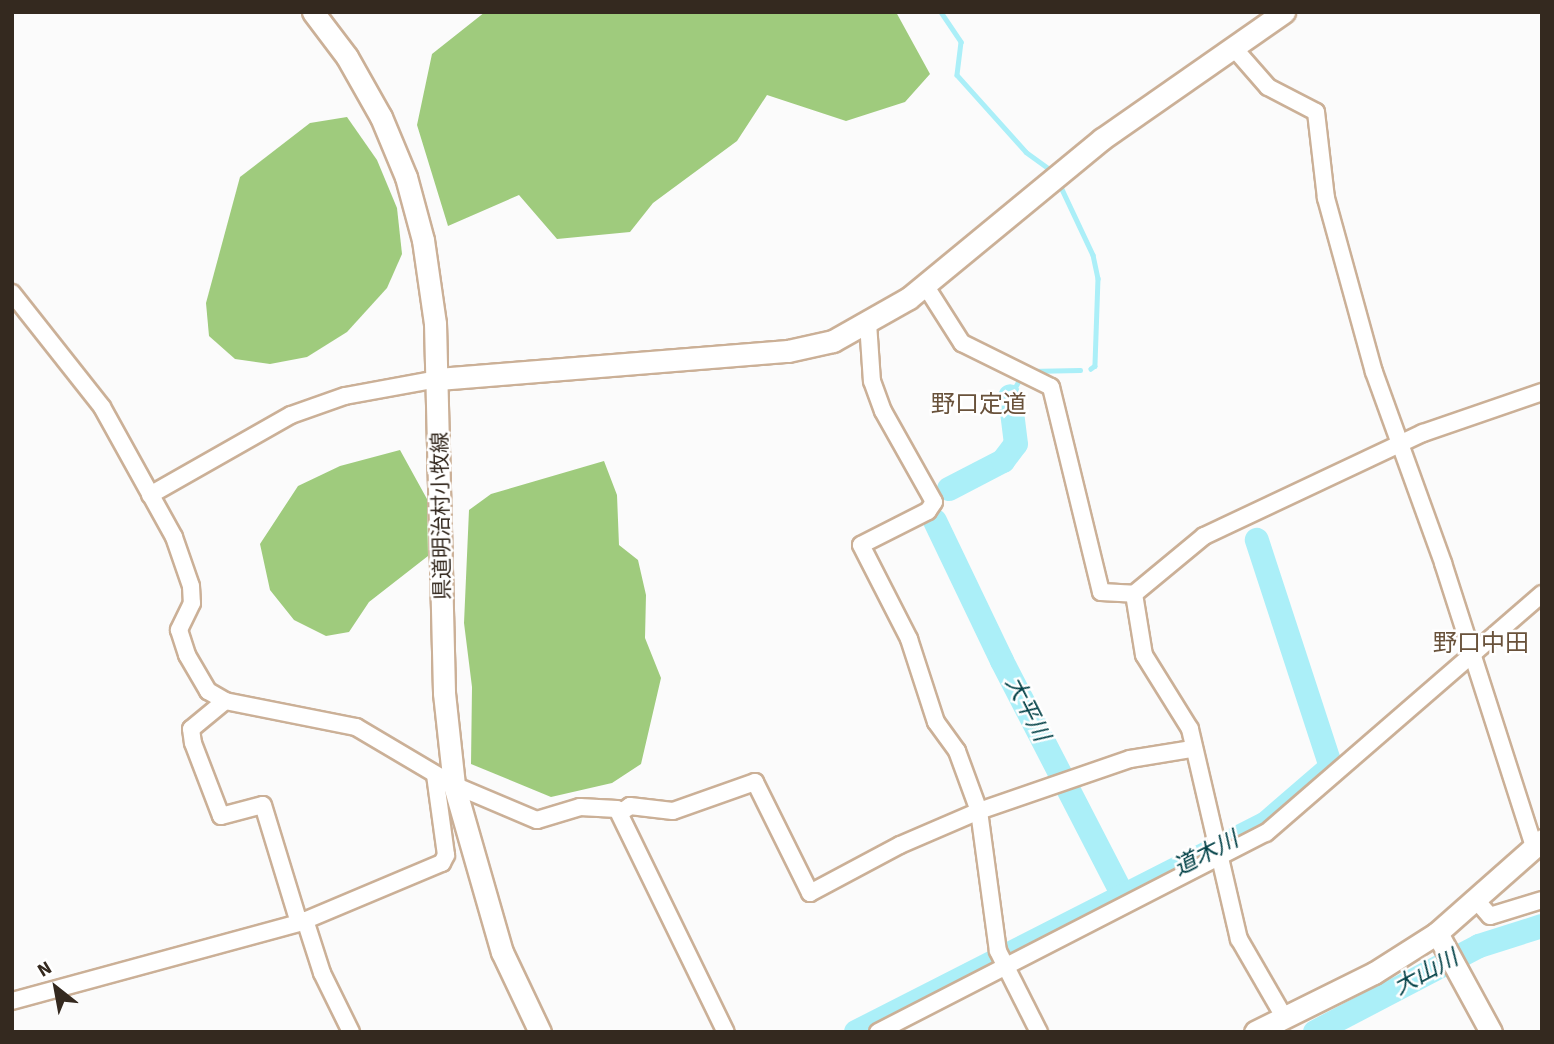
<!DOCTYPE html>
<meta charset="utf-8">
<style>
body{margin:0}
#map{position:relative;width:1554px;height:1044px;overflow:hidden;background:#fbfbfb;font-family:"Source Sans 3","Noto Sans JP",sans-serif}
div>[style]{position:absolute}
.forest>*{inset:0;background:#9fcb7d}
.stream>*{height:4.5px;margin:-2.25px;padding:0 2.25px;transform-origin:2.25px;border-radius:2.25px;background:#abeff8}
.river>*{height:24px;margin:-12px;padding:0 12px;transform-origin:12px;border-radius:12px;background:#abeff8}
.roads{filter:drop-shadow(2px 0 #cbb097) drop-shadow(-2px 0 #cbb097) drop-shadow(0 2px #cbb097) drop-shadow(0 -2px #cbb097)}
.street>*{height:16px;margin:-8px;padding:0 8px;transform-origin:8px;border-radius:8px;background:#fff}
.secondary>*{height:21px;margin:-10.5px;padding:0 10.5px;transform-origin:10.5px;border-radius:10.5px;background:#fff}
span{translate:-50% -50%;white-space:nowrap;text-align:center;line-height:1.15;-webkit-text-stroke:5px #fff;paint-order:stroke}
.street-label{font-size:21px;color:#34291f}
.water-label{font-size:23px;color:#024147;font-style:italic}
.quarter-label{font-size:24px;color:#69523b}
.frame{position:absolute;inset:0;border:14px solid #34291f;pointer-events:none}
.north{position:absolute;left:21px;top:953px;width:70px;height:70px;-webkit-text-stroke:5px #fff;paint-order:stroke;rotate:329deg;font-size:19px;font-weight:700;line-height:28px;text-align:center;color:#34291f}
.north::after{content:'';display:block;margin:auto;width:24px;height:32px;background:#34291f;clip-path:polygon(50% 0,100% 100%,50% 72%,0 100%)}
</style>
<div id="map">
<div class="forest">
<i style="clip-path:polygon(485px 12px,896px 12px,930px 74px,905px 102px,846px 121px,767px 95px,737px 141px,653px 203px,630px 232px,557px 239px,519px 195px,448px 226px,417px 125px,432px 54px)"></i>
<i style="clip-path:polygon(347px 117px,377px 160px,397px 208px,402px 254px,387px 288px,347px 332px,307px 357px,270px 364px,235px 359px,209px 336px,206px 303px,240px 177px,310px 123px)"></i>
<i style="clip-path:polygon(400px 450px,427px 499px,428px 556px,369px 602px,349px 632px,326px 636px,294px 620px,270px 590px,260px 544px,298px 486px,340px 466px)"></i>
<i style="clip-path:polygon(604px 461px,617px 495px,619px 545px,638px 560px,646px 595px,645px 638px,661px 678px,641px 764px,612px 783px,551px 797px,471px 764px,472px 687px,464px 623px,469px 510px,491px 494px)"></i>
</div>
<div class="stream">
<i style="left:941px;top:12px;width:36px;rotate:56deg"></i>
<i style="left:961px;top:42px;width:33px;rotate:97deg"></i>
<i style="left:957px;top:75px;width:103px;rotate:48.1deg"></i>
<i style="left:1026px;top:152px;width:26px;rotate:36deg"></i>
<i style="left:1061px;top:187px;width:75px;rotate:64.8deg"></i>
<i style="left:1093px;top:255px;width:24px;rotate:78deg"></i>
<i style="left:1098px;top:278px;width:88px;rotate:92deg"></i>
<i style="left:1095px;top:366px;width:5px;rotate:143deg"></i>
<i style="left:1029px;top:371px;width:51px;rotate:-1.1deg"></i>
<i style="left:1010px;top:396px;width:22px;rotate:-60deg"></i>
</div>
<div class="river">
<i style="left:949px;top:489px;width:61px;rotate:-27.4deg"></i>
<i style="left:1003px;top:461px;width:21px;rotate:-53deg"></i>
<i style="left:1016px;top:444px;width:48px;rotate:-97.1deg"></i>
<i style="left:935px;top:521px;width:155px;rotate:64.4deg"></i>
<i style="left:1002px;top:661px;width:263px;rotate:62.7deg"></i>
<i style="left:856px;top:1032px;width:459px;rotate:-27deg"></i>
<i style="left:1265px;top:824px;width:87px;rotate:-40.8deg"></i>
<i style="left:1331px;top:767px;width:239px;rotate:-108.1deg"></i>
<i style="left:1315px;top:1032px;width:185px;rotate:-27.7deg"></i>
<i style="left:1479px;top:946px;width:66px;rotate:-17.6deg"></i>
</div>
<div class="roads">
<div class="street">
<i style="left:1233px;top:47px;width:53px;rotate:48.8deg"></i>
<i style="left:1268px;top:87px;width:54px;rotate:27.5deg"></i>
<i style="left:1316px;top:112px;width:87px;rotate:83.4deg"></i>
<i style="left:1326px;top:198px;width:180px;rotate:74.6deg"></i>
<i style="left:1374px;top:372px;width:203px;rotate:70.1deg"></i>
<i style="left:1443px;top:563px;width:298px;rotate:72.2deg"></i>
<i style="left:925px;top:285px;width:69px;rotate:57.5deg"></i>
<i style="left:962px;top:343px;width:99px;rotate:26.3deg"></i>
<i style="left:1051px;top:387px;width:211px;rotate:76.3deg"></i>
<i style="left:1101px;top:592px;width:33px;rotate:3deg"></i>
<i style="left:1134px;top:594px;width:91px;rotate:-39.6deg"></i>
<i style="left:1204px;top:536px;width:242px;rotate:-25.2deg"></i>
<i style="left:1423px;top:433px;width:126px;rotate:-19deg"></i>
<i style="left:12px;top:293px;width:145px;rotate:51.7deg"></i>
<i style="left:102px;top:407px;width:149px;rotate:61deg"></i>
<i style="left:174px;top:537px;width:52px;rotate:70.9deg"></i>
<i style="left:191px;top:586px;width:17px;rotate:87deg"></i>
<i style="left:192px;top:603px;width:30px;rotate:116deg"></i>
<i style="left:179px;top:630px;width:26px;rotate:72deg"></i>
<i style="left:187px;top:655px;width:42px;rotate:59.7deg"></i>
<i style="left:208px;top:691px;width:20px;rotate:30deg"></i>
<i style="left:225px;top:701px;width:134px;rotate:11.2deg"></i>
<i style="left:356px;top:727px;width:114px;rotate:30.6deg"></i>
<i style="left:454px;top:785px;width:90px;rotate:22.9deg"></i>
<i style="left:537px;top:820px;width:45px;rotate:-16.8deg"></i>
<i style="left:580px;top:807px;width:37px;rotate:3deg"></i>
<i style="left:617px;top:809px;width:248px;rotate:64deg"></i>
<i style="left:868px;top:323px;width:58px;rotate:86.1deg"></i>
<i style="left:872px;top:381px;width:32px;rotate:70deg"></i>
<i style="left:883px;top:411px;width:104px;rotate:60.7deg"></i>
<i style="left:934px;top:502px;width:11px;rotate:124deg"></i>
<i style="left:928px;top:511px;width:75px;rotate:153.1deg"></i>
<i style="left:861px;top:545px;width:106px;rotate:62.9deg"></i>
<i style="left:909px;top:639px;width:87px;rotate:72deg"></i>
<i style="left:936px;top:722px;width:36px;rotate:54deg"></i>
<i style="left:957px;top:751px;width:64px;rotate:69.9deg"></i>
<i style="left:979px;top:811px;width:141px;rotate:82.3deg"></i>
<i style="left:998px;top:951px;width:91px;rotate:63.2deg"></i>
<i style="left:150px;top:495px;width:162px;rotate:-29.6deg"></i>
<i style="left:291px;top:415px;width:57px;rotate:-19.4deg"></i>
<i style="left:345px;top:396px;width:95px;rotate:-10.4deg"></i>
<i style="left:1134px;top:594px;width:62px;rotate:80.7deg"></i>
<i style="left:1144px;top:655px;width:87px;rotate:58.1deg"></i>
<i style="left:1190px;top:729px;width:216px;rotate:76.9deg"></i>
<i style="left:1239px;top:939px;width:90px;rotate:60deg"></i>
<i style="left:225px;top:701px;width:44px;rotate:140.5deg"></i>
<i style="left:191px;top:729px;width:14px;rotate:82deg"></i>
<i style="left:193px;top:743px;width:78px;rotate:69deg"></i>
<i style="left:221px;top:816px;width:43px;rotate:-14.7deg"></i>
<i style="left:263px;top:805px;width:123px;rotate:73deg"></i>
<i style="left:620px;top:813px;width:12px;rotate:-35deg"></i>
<i style="left:630px;top:806px;width:43px;rotate:6.6deg"></i>
<i style="left:673px;top:811px;width:87px;rotate:-19.5deg"></i>
<i style="left:755px;top:782px;width:124px;rotate:63.6deg"></i>
<i style="left:810px;top:893px;width:102px;rotate:-28.1deg"></i>
<i style="left:900px;top:845px;width:86px;rotate:-23.3deg"></i>
<i style="left:979px;top:811px;width:160px;rotate:-19deg"></i>
<i style="left:1130px;top:759px;width:63px;rotate:-9.2deg"></i>
<i style="left:1476px;top:900px;width:21px;rotate:49deg"></i>
<i style="left:1490px;top:916px;width:54px;rotate:-17.1deg"></i>
<i style="left:305px;top:920px;width:56px;rotate:72.2deg"></i>
<i style="left:322px;top:973px;width:66px;rotate:63.8deg"></i>
<i style="left:12px;top:1001px;width:297px;rotate:-15.2deg"></i>
<i style="left:299px;top:923px;width:155px;rotate:-22.8deg"></i>
<i style="left:442px;top:863px;width:9px;rotate:-63deg"></i>
<i style="left:446px;top:855px;width:81px;rotate:-97.8deg"></i>
<i style="left:878px;top:1032px;width:436px;rotate:-27.2deg"></i>
<i style="left:1266px;top:833px;width:365px;rotate:-40.9deg"></i>
</div>
<div class="secondary">
<i style="left:313px;top:12px;width:56px;rotate:52.9deg"></i>
<i style="left:347px;top:57px;width:69px;rotate:60.5deg"></i>
<i style="left:381px;top:117px;width:65px;rotate:67.4deg"></i>
<i style="left:406px;top:177px;width:65px;rotate:74.9deg"></i>
<i style="left:423px;top:240px;width:84px;rotate:81.8deg"></i>
<i style="left:435px;top:323px;width:370px;rotate:88.6deg"></i>
<i style="left:444px;top:693px;width:93px;rotate:83.8deg"></i>
<i style="left:454px;top:785px;width:174px;rotate:74deg"></i>
<i style="left:502px;top:952px;width:89px;rotate:64.6deg"></i>
<i style="left:438px;top:379px;width:351px;rotate:-4.6deg"></i>
<i style="left:788px;top:351px;width:46px;rotate:-12.5deg"></i>
<i style="left:833px;top:341px;width:87px;rotate:-29.5deg"></i>
<i style="left:909px;top:298px;width:250px;rotate:-39.5deg"></i>
<i style="left:1102px;top:139px;width:222px;rotate:-34.9deg"></i>
<i style="left:1437px;top:933px;width:113px;rotate:61.4deg"></i>
<i style="left:1255px;top:1032px;width:133px;rotate:-26.4deg"></i>
<i style="left:1374px;top:973px;width:75px;rotate:-32.4deg"></i>
<i style="left:1437px;top:933px;width:140px;rotate:-41.5deg"></i>
</div>
</div>
<div class="street-label">
<span style="left:441px;top:516px;rotate:-91deg">県道明治村小牧線</span>
</div>
<div class="water-label">
<span style="left:1027px;top:709px;rotate:63deg">大平川</span>
<span style="left:1206px;top:854px;rotate:-27deg">道木川</span>
<span style="left:1426px;top:973px;rotate:-28deg">大山川</span>
</div>
<div class="quarter-label">
<span style="left:979px;top:405px">野口定道</span>
<span style="left:1481px;top:644px">野口中田</span>
</div>
<div class="frame"></div>
<div class="north">N</div>
</div>
